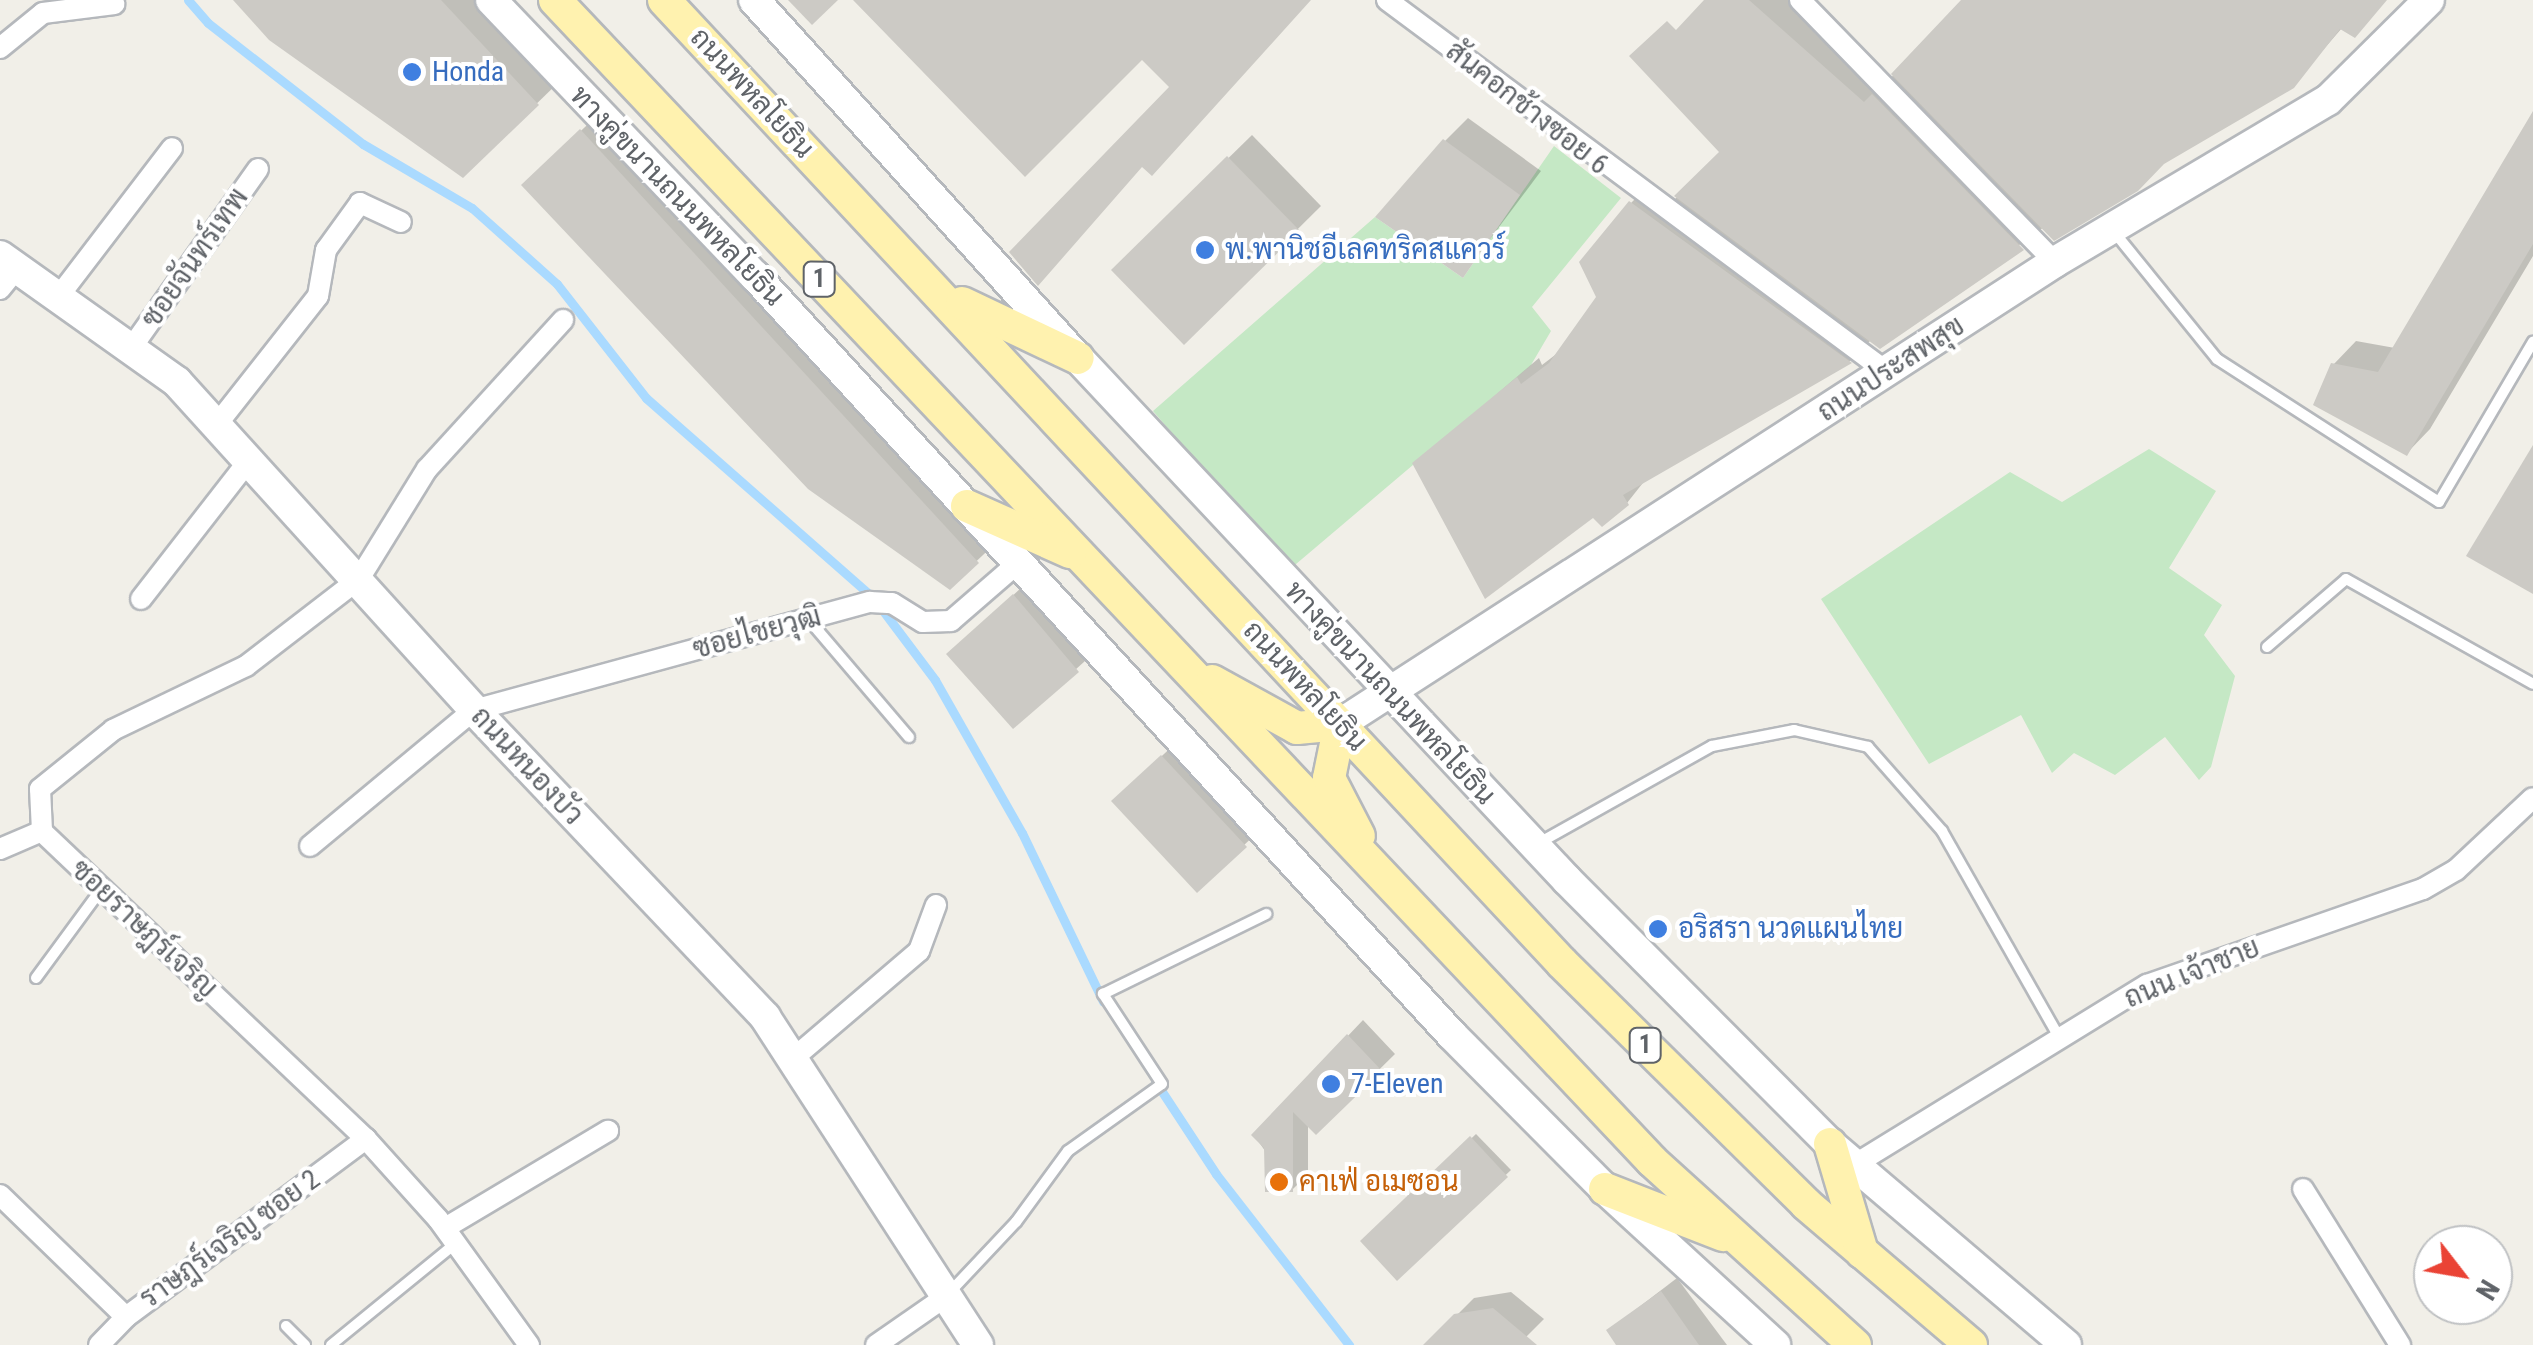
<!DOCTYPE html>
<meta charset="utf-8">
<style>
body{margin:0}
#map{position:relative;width:2533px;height:1345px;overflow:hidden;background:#f1efe8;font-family:"Roboto Condensed",Sarabun,sans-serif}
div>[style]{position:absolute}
.green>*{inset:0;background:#c5e8c5}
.shadow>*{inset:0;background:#0003}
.stream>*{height:9px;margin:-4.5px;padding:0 4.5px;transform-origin:4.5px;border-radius:4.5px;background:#aadaff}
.building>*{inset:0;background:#cccac5}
.roads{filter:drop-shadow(2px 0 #b5b8bc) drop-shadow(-2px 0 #b5b8bc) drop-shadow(0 2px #b5b8bc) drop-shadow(0 -2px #b5b8bc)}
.lane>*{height:10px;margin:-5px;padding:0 5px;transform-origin:5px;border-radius:5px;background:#fff}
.street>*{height:20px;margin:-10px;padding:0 10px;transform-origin:10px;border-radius:10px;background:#fff}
.secondary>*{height:30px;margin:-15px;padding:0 15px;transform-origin:15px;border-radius:15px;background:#fff}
.primary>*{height:32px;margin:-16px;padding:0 16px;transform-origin:16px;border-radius:16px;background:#fff2af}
.dots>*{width:28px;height:28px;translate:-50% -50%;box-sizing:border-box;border:5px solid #fff;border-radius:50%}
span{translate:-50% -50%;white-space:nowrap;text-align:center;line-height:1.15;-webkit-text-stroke:8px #fff;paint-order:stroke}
.shield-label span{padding:2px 8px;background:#fff;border:2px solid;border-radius:8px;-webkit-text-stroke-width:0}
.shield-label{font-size:25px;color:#5f6368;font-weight:700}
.shop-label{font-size:28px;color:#366cbe}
.left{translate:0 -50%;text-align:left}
.street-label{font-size:28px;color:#5f6368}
.food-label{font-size:28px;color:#c56008}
.north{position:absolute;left:2413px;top:1225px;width:100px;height:100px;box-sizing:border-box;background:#fff;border:2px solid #bfc1c3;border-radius:50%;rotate:121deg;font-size:28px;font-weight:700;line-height:40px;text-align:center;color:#5f6368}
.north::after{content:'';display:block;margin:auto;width:35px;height:45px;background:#ea4335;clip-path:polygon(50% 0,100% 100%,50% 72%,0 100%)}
</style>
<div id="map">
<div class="green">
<i style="clip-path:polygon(1554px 146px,1621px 198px,1532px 307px,1551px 331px,1531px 365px,1289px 570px,1153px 411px,1375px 217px,1463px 278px)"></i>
<i style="clip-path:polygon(2149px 449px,2216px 491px,2169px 568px,2222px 605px,2204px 635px,2235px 676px,2211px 767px,2199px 780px,2165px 737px,2115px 775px,2074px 753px,2052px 773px,2021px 715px,1929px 764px,1821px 599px,2010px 472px,2062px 502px)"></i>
</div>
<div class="shadow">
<i style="clip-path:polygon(237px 0,486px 0,561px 80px,463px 175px)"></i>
<i style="clip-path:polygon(1707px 0,1793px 0,1886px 83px,1964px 0,2384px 0,2355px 35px,2342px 28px,2292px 86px,2044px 227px,1880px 346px,1871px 340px,1850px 361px,1646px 479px,1627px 503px,1593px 514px,1415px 464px,1539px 358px,1542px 365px,1559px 352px,1599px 298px,1631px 203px,1652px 182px,1675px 199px,1722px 152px)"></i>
<i style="clip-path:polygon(604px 109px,1000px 539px,949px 587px,547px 163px)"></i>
<i style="clip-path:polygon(1468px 118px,1541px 171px,1463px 275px,1445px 141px)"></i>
<i style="clip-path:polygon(2533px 119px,2533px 256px,2430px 429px,2407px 453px,2333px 365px,2356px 341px,2395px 348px)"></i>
<i style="clip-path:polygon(1252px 135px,1321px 206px,1184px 342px,1114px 270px)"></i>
<i style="clip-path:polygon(1031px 579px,1095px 652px,1013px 726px,967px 637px)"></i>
<i style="clip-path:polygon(1180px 739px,1262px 828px,1198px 889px,1132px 784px)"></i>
<i style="clip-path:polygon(1363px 1020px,1395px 1054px,1316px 1132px,1308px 1123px,1308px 1174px,1292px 1190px,1254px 1135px)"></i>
<i style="clip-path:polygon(1476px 1134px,1511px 1170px,1397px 1278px,1363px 1241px)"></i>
<i style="clip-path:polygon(1677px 1278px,1727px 1345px,1618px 1345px,1609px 1330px)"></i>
<i style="clip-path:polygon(1511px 1292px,1544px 1319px,1518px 1345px,1427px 1345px,1474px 1298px)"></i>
</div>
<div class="stream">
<i style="left:188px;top:0;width:30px;rotate:49deg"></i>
<i style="left:208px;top:23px;width:197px;rotate:38deg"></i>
<i style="left:363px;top:144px;width:126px;rotate:30.4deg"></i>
<i style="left:472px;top:208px;width:114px;rotate:41.8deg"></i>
<i style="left:557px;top:284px;width:145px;rotate:52deg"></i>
<i style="left:646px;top:398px;width:297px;rotate:41.3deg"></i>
<i style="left:884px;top:612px;width:85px;rotate:53.1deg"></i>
<i style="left:935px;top:680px;width:176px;rotate:60.4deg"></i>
<i style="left:1022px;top:833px;width:187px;rotate:64.3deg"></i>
<i style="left:1155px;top:1081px;width:111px;rotate:56.7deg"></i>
<i style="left:1216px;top:1174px;width:217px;rotate:52.1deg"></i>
</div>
<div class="building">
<i style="clip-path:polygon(233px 0,441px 0,539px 105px,463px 178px,269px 40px)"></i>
<i style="clip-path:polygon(788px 0,838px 0,812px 25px)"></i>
<i style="clip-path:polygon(853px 0,1311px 0,1152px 176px,1142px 167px,1038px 286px,1009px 252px,1169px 87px,1142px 60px,1025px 177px)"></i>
<i style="clip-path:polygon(1704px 0,1749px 0,1864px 102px,1872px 94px,2024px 250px,1880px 349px,1674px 196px,1719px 152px,1629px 56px,1667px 21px,1676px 30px)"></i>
<i style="clip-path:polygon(1961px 0,2387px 0,2355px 38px,2340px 29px,2294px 88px,2164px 164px,2138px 191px,2054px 241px,1891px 74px)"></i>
<i style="clip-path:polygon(2533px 111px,2533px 244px,2407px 456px,2313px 405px,2331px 363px,2378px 372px)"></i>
<i style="clip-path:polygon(580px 129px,979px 563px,950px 590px,808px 489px,521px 185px)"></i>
<i style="clip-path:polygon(1443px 139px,1520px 195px,1463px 278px,1375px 217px)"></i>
<i style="clip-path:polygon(1227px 156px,1300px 231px,1184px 345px,1111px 270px)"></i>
<i style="clip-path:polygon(1629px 201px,1852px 363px,1623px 495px,1629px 505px,1602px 527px,1593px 518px,1485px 599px,1412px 463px,1517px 377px,1521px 384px,1549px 363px,1596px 297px,1579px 262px)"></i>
<i style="clip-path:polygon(2533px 445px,2533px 594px,2466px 556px)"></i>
<i style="clip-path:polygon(1013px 594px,1079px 672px,1013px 729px,946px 654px)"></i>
<i style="clip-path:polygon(1161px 755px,1247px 847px,1197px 893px,1111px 801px)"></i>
<i style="clip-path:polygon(1347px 1034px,1382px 1071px,1316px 1135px,1293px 1112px,1293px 1192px,1265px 1192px,1264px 1148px,1251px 1135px)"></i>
<i style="clip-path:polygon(1470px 1136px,1508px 1177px,1397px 1281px,1360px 1241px)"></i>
<i style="clip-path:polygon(1661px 1291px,1699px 1345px,1616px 1345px,1606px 1330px)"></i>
<i style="clip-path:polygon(1493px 1308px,1537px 1345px,1423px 1345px,1454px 1314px)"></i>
</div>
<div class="roads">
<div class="lane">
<i style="left:2115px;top:233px;width:162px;rotate:51deg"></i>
<i style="left:2217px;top:359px;width:264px;rotate:32.8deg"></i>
<i style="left:2439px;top:502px;width:186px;rotate:-59.6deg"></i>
<i style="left:809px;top:620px;width:154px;rotate:49.5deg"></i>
<i style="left:2267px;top:647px;width:104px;rotate:-40.7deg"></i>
<i style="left:2346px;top:579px;width:214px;rotate:29.3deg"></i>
<i style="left:1539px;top:843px;width:198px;rotate:-29.3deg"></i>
<i style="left:1712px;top:746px;width:84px;rotate:-11deg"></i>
<i style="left:1794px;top:730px;width:76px;rotate:12.9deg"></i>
<i style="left:1868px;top:747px;width:112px;rotate:48.6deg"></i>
<i style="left:1942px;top:831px;width:235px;rotate:60.4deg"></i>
<i style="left:36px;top:978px;width:112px;rotate:-53.7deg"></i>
<i style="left:949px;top:1293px;width:98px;rotate:-46.7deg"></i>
<i style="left:1016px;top:1222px;width:88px;rotate:-53.8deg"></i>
<i style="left:1068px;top:1151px;width:115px;rotate:-35.5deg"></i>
<i style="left:1162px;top:1084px;width:108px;rotate:-123.2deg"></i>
<i style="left:1103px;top:994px;width:182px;rotate:-26.1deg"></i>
<i style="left:286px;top:1326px;width:27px;rotate:45deg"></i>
<i style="left:331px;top:1345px;width:160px;rotate:-39.2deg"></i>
</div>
<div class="street">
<i style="left:1387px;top:0;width:623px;rotate:36.65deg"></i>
<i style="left:1800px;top:0;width:366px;rotate:45.8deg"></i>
<i style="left:0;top:48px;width:55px;rotate:-39.1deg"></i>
<i style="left:43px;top:13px;width:72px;rotate:-7.2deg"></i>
<i style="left:0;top:289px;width:27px;rotate:-51deg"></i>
<i style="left:59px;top:296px;width:186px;rotate:-52.6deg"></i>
<i style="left:132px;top:347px;width:218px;rotate:-54.7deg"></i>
<i style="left:218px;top:423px;width:162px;rotate:-51.8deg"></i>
<i style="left:318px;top:296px;width:47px;rotate:-80.1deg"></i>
<i style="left:326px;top:250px;width:58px;rotate:-54.1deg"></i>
<i style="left:360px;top:203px;width:45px;rotate:24.9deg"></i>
<i style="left:141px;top:599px;width:177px;rotate:-52.1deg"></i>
<i style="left:310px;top:846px;width:213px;rotate:-39.7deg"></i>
<i style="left:474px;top:710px;width:410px;rotate:-15.3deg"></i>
<i style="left:870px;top:602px;width:22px;rotate:3deg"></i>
<i style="left:892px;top:603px;width:36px;rotate:32deg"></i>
<i style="left:923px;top:622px;width:28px;rotate:-2deg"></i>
<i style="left:951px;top:621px;width:90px;rotate:-40.9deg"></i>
<i style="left:0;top:849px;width:46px;rotate:-23.2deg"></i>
<i style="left:796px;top:1056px;width:162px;rotate:-40.5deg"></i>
<i style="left:919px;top:951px;width:49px;rotate:-69.7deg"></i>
<i style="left:1854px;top:1165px;width:344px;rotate:-31.6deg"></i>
<i style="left:2147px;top:985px;width:292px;rotate:-19.2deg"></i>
<i style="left:2423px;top:889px;width:38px;rotate:-30deg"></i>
<i style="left:2456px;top:870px;width:105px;rotate:-43.1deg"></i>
<i style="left:2303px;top:1189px;width:184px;rotate:58.1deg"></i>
<i style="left:0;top:1195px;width:175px;rotate:44.1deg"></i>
<i style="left:445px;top:1228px;width:190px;rotate:-30.8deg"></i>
<i style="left:99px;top:1345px;width:39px;rotate:-46deg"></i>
<i style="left:126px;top:1317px;width:299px;rotate:-36.6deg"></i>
<i style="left:529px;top:1345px;width:155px;rotate:-125.8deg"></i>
<i style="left:438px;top:1219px;width:108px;rotate:-132deg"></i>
<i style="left:366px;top:1139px;width:447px;rotate:-136.5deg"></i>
<i style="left:42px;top:831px;width:42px;rotate:-92.7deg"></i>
<i style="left:40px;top:789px;width:94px;rotate:-38.9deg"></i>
<i style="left:113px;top:730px;width:148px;rotate:-25.7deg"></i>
<i style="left:246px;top:666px;width:143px;rotate:-37.6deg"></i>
<i style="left:359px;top:579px;width:129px;rotate:-58.3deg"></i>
<i style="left:427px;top:469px;width:202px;rotate:-47.6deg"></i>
<i style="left:876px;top:1345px;width:84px;rotate:-34.8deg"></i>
</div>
<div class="secondary">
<i style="left:491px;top:0;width:382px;rotate:46.3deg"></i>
<i style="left:755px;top:276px;width:1030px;rotate:47.44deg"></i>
<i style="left:1452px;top:1035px;width:217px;rotate:45.2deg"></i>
<i style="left:1605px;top:1189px;width:231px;rotate:42.5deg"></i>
<i style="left:754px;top:0;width:483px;rotate:47.9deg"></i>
<i style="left:1078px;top:358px;width:715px;rotate:46.87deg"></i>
<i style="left:1567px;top:880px;width:373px;rotate:45.1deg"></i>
<i style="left:1830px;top:1144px;width:310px;rotate:40.4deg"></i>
<i style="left:0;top:256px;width:217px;rotate:35.4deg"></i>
<i style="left:177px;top:382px;width:442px;rotate:47.8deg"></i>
<i style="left:474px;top:710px;width:423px;rotate:46.5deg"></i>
<i style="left:765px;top:1017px;width:391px;rotate:57deg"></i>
<i style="left:1340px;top:724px;width:851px;rotate:-32.87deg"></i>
<i style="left:2055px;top:262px;width:317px;rotate:-30.7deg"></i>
<i style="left:2328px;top:100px;width:142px;rotate:-44.7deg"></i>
</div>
<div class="primary">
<i style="left:555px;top:0;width:1597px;rotate:46.62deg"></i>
<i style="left:1652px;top:1161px;width:274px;rotate:42.2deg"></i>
<i style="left:664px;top:0;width:1317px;rotate:47deg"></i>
<i style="left:1562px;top:963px;width:343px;rotate:44.6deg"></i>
<i style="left:1806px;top:1204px;width:217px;rotate:40.5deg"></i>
<i style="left:962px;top:303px;width:128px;rotate:25.4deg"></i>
<i style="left:967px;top:506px;width:113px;rotate:24.1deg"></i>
<i style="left:1212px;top:681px;width:97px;rotate:28.9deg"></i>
<i style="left:1297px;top:728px;width:43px;rotate:-5.3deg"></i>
<i style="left:1340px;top:724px;width:55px;rotate:101.5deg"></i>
<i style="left:1329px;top:778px;width:65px;rotate:62.7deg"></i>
<i style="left:1830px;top:1144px;width:113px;rotate:73.5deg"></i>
<i style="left:1605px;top:1189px;width:127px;rotate:21.3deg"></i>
</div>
</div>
<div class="dots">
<i style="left:412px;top:72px;background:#3f7fe0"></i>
<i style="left:1205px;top:250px;background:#3f7fe0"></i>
<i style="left:1658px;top:929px;background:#3f7fe0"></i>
<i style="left:1331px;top:1084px;background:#3f7fe0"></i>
<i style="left:1279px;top:1182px;background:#e8710a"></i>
</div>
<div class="shield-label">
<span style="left:819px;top:279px">1</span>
<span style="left:1645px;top:1045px">1</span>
</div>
<div class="shop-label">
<span class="left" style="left:432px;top:72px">Honda</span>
<span class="left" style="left:1225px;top:250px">พ.พานิชอีเลคทริคสแควร์</span>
<span class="left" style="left:1678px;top:929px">อริสรา นวดแผนไทย</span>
<span class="left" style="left:1351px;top:1084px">7-Eleven</span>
</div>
<div class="street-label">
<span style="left:752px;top:93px;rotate:47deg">ถนนพหลโยธิน</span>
<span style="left:1527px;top:108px;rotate:38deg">สันคอกช้างซอย 6</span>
<span style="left:677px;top:196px;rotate:46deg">ทางคู่ขนานถนนพหลโยธิน</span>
<span style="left:195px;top:258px;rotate:-55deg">ซอยจันทร์เทพ</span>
<span style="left:1891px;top:369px;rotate:-33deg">ถนนประสพสุข</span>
<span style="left:757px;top:633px;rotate:-15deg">ซอยไชยวุฒิ</span>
<span style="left:1305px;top:686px;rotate:47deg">ถนนพหลโยธิน</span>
<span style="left:1390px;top:693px;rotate:47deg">ทางคู่ขนานถนนพหลโยธิน</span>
<span style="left:527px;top:766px;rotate:47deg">ถนนหนองบัว</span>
<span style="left:144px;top:929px;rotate:43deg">ซอยราษฎร์เจริญ</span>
<span style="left:2192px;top:973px;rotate:-22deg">ถนน เจ้าชาย</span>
<span style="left:230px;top:1239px;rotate:-36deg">ราษฎร์เจริญ ซอย 2</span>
</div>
<div class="food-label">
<span class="left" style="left:1299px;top:1182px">คาเฟ่ อเมซอน</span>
</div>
<div class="north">N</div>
</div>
